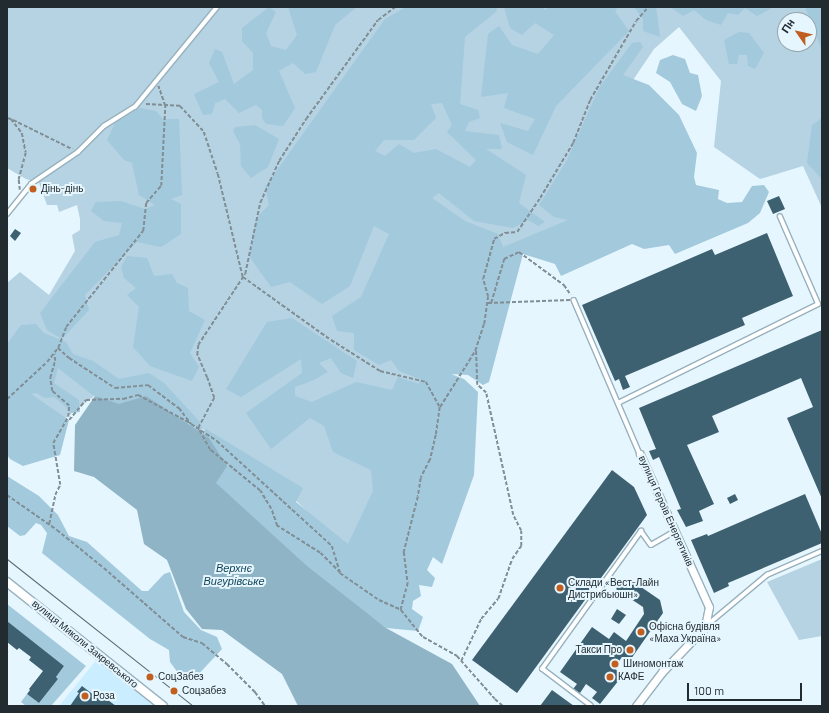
<!DOCTYPE html>
<meta charset="utf-8">
<style>
body{margin:0}
#map{position:relative;width:829px;height:713px;overflow:hidden;background:#e6f6fe;font-family:Barlow,sans-serif}
div>[style]{position:absolute}
.built>*{inset:0;background:#caedff}
.green>*{inset:0;background:#b5d3e2}
.forest>*{inset:0;background:#a3c9dc}
.water>*{inset:0;background:#8fb4c6}
.building>*{inset:0;background:#3e6171}
.path>*{height:1.5px;margin-top:-0.75px;transform-origin:0;background:repeating-linear-gradient(90deg,#818e95 0 4px,transparent 0 6px)}
.roads{filter:drop-shadow(1px 0 #97b1bd) drop-shadow(-1px 0 #97b1bd) drop-shadow(0 1px #97b1bd) drop-shadow(0 -1px #97b1bd)}
.service>*{height:3.5px;margin:-1.75px;padding:0 1.75px;transform-origin:1.75px;border-radius:1.75px;background:#fff}
.minor>*{height:7px;margin:-3.5px;padding:0 3.5px;transform-origin:3.5px;border-radius:3.5px;background:#fff}
.tertiary>*{height:8px;margin:-4px;padding:0 4px;transform-origin:4px;border-radius:4px;background:#fff}
.tram>*{height:1px;margin:-0.5px;padding:0 0.5px;transform-origin:0.5px;border-radius:0.5px;background:#5e6a70}
.dots>*{width:11px;height:11px;translate:-50% -50%;box-sizing:border-box;border:2px solid #e6f6fe;border-radius:50%}
span{translate:-50% -50%;white-space:nowrap;text-align:center;line-height:1.15;-webkit-text-stroke:4px #e6f6fe;paint-order:stroke}
.poi-label{font-size:10px;color:#212b30}
.left{translate:0 -50%;text-align:left}
.right{translate:-100% -50%;text-align:right}
.street-label{font-size:10px;color:#212b30}
.water-label{font-size:11px;color:#124559;font-style:italic}
.frame{position:absolute;inset:0;border:8px solid #212b30;pointer-events:none}
.north{position:absolute;left:777px;top:12px;width:40px;height:40px;box-sizing:border-box;background:#e6f6fe;border:1px solid #97a5ac;border-radius:50%;rotate:304deg;font-size:11px;font-weight:700;line-height:16px;text-align:center;color:#212b30}
.north::after{content:'';display:block;margin:auto;width:14px;height:18px;background:#c05f1f;clip-path:polygon(50% 0,100% 100%,50% 72%,0 100%)}
.scale{position:absolute;left:687px;top:683px;width:115px;height:18px;box-sizing:border-box;border:2px solid #212b30;border-top:0;padding-left:5px;font-size:12px;line-height:14px;white-space:nowrap;color:#212b30;-webkit-text-stroke:3px #e6f6fe;paint-order:stroke}
</style>
<div id="map">
<div class="built">
<i style="clip-path:polygon(98px 658px,159px 706px,59px 706px)"></i>
</div>
<div class="green">
<i style="clip-path:polygon(evenodd,7px 7px,822px 7px,822px 208px,803px 166px,760px 179px,714px 147px,721px 81px,679px 27px,654px 49px,621px 98px,616px 226px,499px 258px,372px 575px,275px 480px,145px 389px,101px 391px,38px 439px,7px 420px,7px 283px,20px 272px,49px 295px,75px 251px,72px 235px,80px 230px,80px 219px,77px 205px,59px 212px,57px 205px,47px 205px,39px 183px,26px 179px,7px 168px,7px 7px,785px 20px,809px 20px,809px 44px,785px 44px,785px 20px)"></i>
<i style="clip-path:polygon(822px 559px,822px 636px,799px 640px,767px 582px)"></i>
</div>
<div class="forest">
<i style="clip-path:polygon(269px 7px,276px 12px,266px 33px,271px 46px,286px 50px,297px 35px,288px 7px,357px 7px,335px 25px,316px 72px,305px 74px,293px 63px,279px 71px,295px 108px,283px 126px,266px 124px,262px 118px,262px 110px,256px 105px,239px 113px,225px 99px,215px 103px,212px 114px,203px 115px,194px 94px,219px 82px,209px 63px,215px 49px,222px 52px,234px 84px,253px 70px,253px 53px,242px 41px,242px 28px)"></i>
<i style="clip-path:polygon(evenodd,406px 7px,496px 7px,497px 11px,465px 37px,460px 104px,478px 110px,480px 118px,469px 122px,465px 131px,499px 135px,502px 149px,486px 149px,526px 175px,519px 203px,545px 222px,538px 226px,528px 220px,513px 228px,474px 221px,439px 193px,432px 198px,465px 221px,498px 234px,503px 247px,568px 220px,554px 217px,539px 205px,567px 160px,599px 88px,632px 43px,640px 42px,643px 47px,623px 75px,649px 85px,679px 115px,697px 153px,694px 177px,696px 185px,719px 190px,718px 199px,727px 203px,742px 202px,752px 186px,764px 185px,769px 192px,760px 213px,748px 223px,675px 254px,669px 245px,644px 249px,632px 244px,561px 276px,555px 264px,523px 254px,489px 382px,483px 385px,468px 375px,451px 374px,464px 379px,478px 392px,474px 475px,442px 564px,433px 557px,427px 570px,435px 578px,432px 587px,419px 585px,421px 596px,413px 601px,412px 609px,423px 617px,418px 631px,386px 628px,219px 507px,196px 443px,206px 429px,303px 488px,296px 502px,348px 544px,373px 491px,371px 470px,333px 452px,324px 426px,310px 418px,271px 449px,246px 413px,302px 373px,301px 359px,241px 397px,226px 389px,267px 322px,292px 318px,357px 361px,353px 378px,341px 373px,331px 358px,319px 363px,328px 372px,314px 380px,295px 387px,295px 396px,312px 402px,356px 382px,392px 390px,398px 377px,419px 384px,420px 379px,399px 371px,391px 360px,379px 365px,354px 350px,354px 333px,337px 331px,332px 316px,361px 297px,389px 234px,374px 226px,350px 286px,322px 304px,290px 282px,271px 287px,249px 256px,256px 218px,269px 205px,265px 187px,385px 19px,406px 7px,442px 103px,452px 125px,447px 132px,476px 160px,470px 167px,436px 149px,414px 153px,399px 144px,385px 156px,375px 151px,384px 140px,414px 140px,436px 118px,431px 104px,442px 103px)"></i>
<i style="clip-path:polygon(504px 7px,542px 7px,545px 10px,548px 7px,619px 7px,615px 11px,629px 31px,556px 106px,533px 155px,507px 142px,500px 123px,528px 131px,535px 119px,504px 108px,508px 93px,481px 97px,488px 34px,499px 26px,512px 45px,538px 54px,554px 35px,535px 23px,522px 35px,510px 28px)"></i>
<i style="clip-path:polygon(634px 7px,656px 7px,660px 37px,643px 31px,643px 19px)"></i>
<i style="clip-path:polygon(670px 7px,774px 7px,757px 16px,745px 8px,738px 15px,728px 13px,721px 25px,706px 20px,694px 10px,683px 16px)"></i>
<i style="clip-path:polygon(805px 7px,822px 7px,822px 51px)"></i>
<i style="clip-path:polygon(739px 32px,749px 33px,764px 53px,755px 69px,748px 66px,747px 55px,739px 55px,737px 64px,729px 64px,724px 40px)"></i>
<i style="clip-path:polygon(673px 55px,685px 59px,690px 73px,698px 75px,702px 96px,696px 111px,682px 104px,670px 82px,656px 73px,660px 60px)"></i>
<i style="clip-path:polygon(140px 108px,156px 111px,163px 119px,179px 119px,182px 195px,171px 199px,181px 204px,181px 234px,161px 247px,137px 242px,85px 295px,89px 310px,62px 339px,47px 330px,40px 313px,95px 242px,119px 235px,122px 223px,104px 221px,91px 211px,96px 202px,121px 201px,145px 209px,155px 205px,139px 195px,132px 163px,124px 160px,107px 140px,115px 123px)"></i>
<i style="clip-path:polygon(822px 118px,822px 179px,807px 163px,812px 125px)"></i>
<i style="clip-path:polygon(255px 125px,279px 139px,268px 167px,251px 178px,241px 166px,240px 144px,233px 131px,235px 127px)"></i>
<i style="clip-path:polygon(127px 256px,147px 258px,154px 276px,172px 274px,177px 283px,188px 288px,189px 311px,205px 320px,190px 353px,199px 367px,192px 381px,150px 366px,133px 347px,139px 307px,127px 295px,136px 288px,124px 278px,121px 267px)"></i>
<i style="clip-path:polygon(36px 324px,44px 333px,66px 342px,73px 354px,93px 361px,119px 379px,149px 373px,164px 383px,201px 423px,202px 431px,191px 433px,121px 408px,91px 394px,58px 368px,54px 383px,79px 400px,80px 412px,70px 413px,65px 406px,54px 397px,45px 398px,36px 393px,31px 394px,69px 420px,60px 455px,23px 466px,10px 459px,7px 455px,7px 344px,21px 325px)"></i>
<i style="clip-path:polygon(7px 476px,39px 496px,58px 515px,69px 536px,87px 542px,142px 591px,148px 591px,164px 574px,170px 572px,184px 612px,201px 630px,217px 637px,222px 649px,196px 677px,181px 677px,170px 662px,169px 650px,150px 639px,42px 553px,47px 533px,41px 525px,36px 523px,25px 535px,20px 536px,7px 526px)"></i>
<i style="clip-path:polygon(7px 604px,86px 666px,51px 706px,26px 706px,21px 702px,27px 694px,39px 703px,58px 679px,56px 677px,64px 666px,7px 621px)"></i>
</div>
<div class="water">
<i style="clip-path:polygon(95px 396px,119px 404px,146px 396px,209px 438px,227px 466px,216px 483px,307px 566px,386px 628px,452px 664px,480px 706px,298px 706px,282px 674px,222px 630px,202px 629px,186px 609px,167px 560px,144px 544px,137px 510px,94px 477px,74px 471px,75px 425px)"></i>
</div>
<div class="building">
<i style="clip-path:polygon(779px 196px,785px 209px,773px 214px,767px 201px)"></i>
<i style="clip-path:polygon(15px 229px,21px 233px,15px 241px,10px 236px)"></i>
<i style="clip-path:polygon(767px 233px,793px 296px,742px 318px,745px 325px,625px 376px,630px 387px,623px 390px,619px 379px,615px 381px,582px 305px,712px 249px,715px 255px)"></i>
<i style="clip-path:polygon(822px 330px,822px 499px,787px 418px,813px 407px,801px 378px,712px 416px,719px 432px,687px 445px,714px 504px,699px 511px,703px 521px,686px 527px,677px 510px,681px 509px,659px 457px,653px 460px,649px 451px,656px 449px,639px 408px)"></i>
<i style="clip-path:polygon(612px 470px,634px 487px,647px 515px,517px 693px,472px 660px)"></i>
<i style="clip-path:polygon(735px 494px,738px 500px,730px 504px,727px 498px)"></i>
<i style="clip-path:polygon(805px 494px,822px 534px,822px 543px,728px 583px,729px 586px,714px 593px,691px 540px,707px 534px,708px 536px)"></i>
<i style="clip-path:polygon(628px 578px,660px 600px,663px 613px,631px 659px,628px 657px,626px 660px,622px 657px,614px 668px,623px 675px,600px 704px,592px 698px,597px 692px,586px 684px,580px 693px,573px 689px,577px 684px,560px 672px,592px 627px,609px 639px,614px 632px,626px 641px,644px 614px,643px 607px,616px 589px,621px 582px,624px 584px)"></i>
<i style="clip-path:polygon(617px 609px,626px 615px,619px 624px,611px 619px)"></i>
<i style="clip-path:polygon(7px 621px,64px 666px,56px 677px,58px 679px,39px 703px,27px 694px,30px 690px,29px 689px,43px 671px,29px 660px,31px 657px,19px 648px,17px 650px,7px 642px)"></i>
<i style="clip-path:polygon(82px 686px,95px 696px,97px 692px,116px 706px,70px 706px,79px 693px,77px 692px)"></i>
<i style="clip-path:polygon(552px 690px,574px 706px,540px 706px)"></i>
</div>
<div class="path">
<i style="left:146px;top:104px;width:34px;rotate:3deg"></i>
<i style="left:180px;top:106px;width:35px;rotate:47deg"></i>
<i style="left:204px;top:132px;width:44px;rotate:71.6deg"></i>
<i style="left:218px;top:174px;width:106px;rotate:76.4deg"></i>
<i style="left:243px;top:277px;width:108px;rotate:35.6deg"></i>
<i style="left:331px;top:340px;width:58px;rotate:32.3deg"></i>
<i style="left:380px;top:371px;width:47px;rotate:13.4deg"></i>
<i style="left:426px;top:382px;width:29px;rotate:61deg"></i>
<i style="left:440px;top:407px;width:28px;rotate:98deg"></i>
<i style="left:436px;top:435px;width:26px;rotate:103deg"></i>
<i style="left:430px;top:460px;width:20px;rotate:117deg"></i>
<i style="left:421px;top:478px;width:19px;rotate:99deg"></i>
<i style="left:418px;top:497px;width:57px;rotate:104.3deg"></i>
<i style="left:404px;top:552px;width:31px;rotate:83deg"></i>
<i style="left:408px;top:583px;width:28px;rotate:105deg"></i>
<i style="left:7px;top:118px;width:4px;rotate:14deg"></i>
<i style="left:11px;top:119px;width:18px;rotate:52deg"></i>
<i style="left:22px;top:133px;width:20px;rotate:79deg"></i>
<i style="left:26px;top:153px;width:28px;rotate:105deg"></i>
<i style="left:19px;top:180px;width:10px;rotate:84deg"></i>
<i style="left:13px;top:120px;width:66px;rotate:26.2deg"></i>
<i style="left:488px;top:303px;width:82px;rotate:-2.1deg"></i>
<i style="left:491px;top:303px;width:46px;rotate:-73.5deg"></i>
<i style="left:504px;top:259px;width:17px;rotate:-25deg"></i>
<i style="left:519px;top:252px;width:56px;rotate:36.3deg"></i>
<i style="left:564px;top:285px;width:12px;rotate:55deg"></i>
<i style="left:58px;top:348px;width:15px;rotate:42deg"></i>
<i style="left:69px;top:358px;width:55px;rotate:33.1deg"></i>
<i style="left:115px;top:388px;width:33px;rotate:-5deg"></i>
<i style="left:148px;top:385px;width:39px;rotate:37deg"></i>
<i style="left:179px;top:408px;width:20px;rotate:53deg"></i>
<i style="left:191px;top:424px;width:31px;rotate:33deg"></i>
<i style="left:217px;top:441px;width:156px;rotate:42.4deg"></i>
<i style="left:332px;top:546px;width:28px;rotate:73deg"></i>
<i style="left:340px;top:573px;width:47px;rotate:34.7deg"></i>
<i style="left:379px;top:600px;width:24px;rotate:24deg"></i>
<i style="left:401px;top:610px;width:35px;rotate:51deg"></i>
<i style="left:423px;top:637px;width:39px;rotate:29deg"></i>
<i style="left:457px;top:656px;width:57px;rotate:48.5deg"></i>
<i style="left:495px;top:699px;width:11px;rotate:41deg"></i>
<i style="left:7px;top:399px;width:54px;rotate:-42.8deg"></i>
<i style="left:47px;top:362px;width:18px;rotate:-52deg"></i>
<i style="left:58px;top:348px;width:22px;rotate:-69deg"></i>
<i style="left:66px;top:327px;width:123px;rotate:-51.3deg"></i>
<i style="left:143px;top:231px;width:28px;rotate:-84deg"></i>
<i style="left:146px;top:203px;width:23px;rotate:-49deg"></i>
<i style="left:161px;top:186px;width:80px;rotate:-87.1deg"></i>
<i style="left:165px;top:106px;width:21px;rotate:-109deg"></i>
<i style="left:440px;top:407px;width:66px;rotate:-58deg"></i>
<i style="left:475px;top:351px;width:28px;rotate:-72deg"></i>
<i style="left:484px;top:324px;width:27px;rotate:-82deg"></i>
<i style="left:488px;top:297px;width:19px;rotate:-106deg"></i>
<i style="left:483px;top:279px;width:41px;rotate:-74.6deg"></i>
<i style="left:494px;top:239px;width:13px;rotate:-29deg"></i>
<i style="left:505px;top:233px;width:12px;rotate:-5deg"></i>
<i style="left:517px;top:232px;width:41px;rotate:-55.9deg"></i>
<i style="left:540px;top:198px;width:64px;rotate:-59deg"></i>
<i style="left:573px;top:143px;width:46px;rotate:-68.4deg"></i>
<i style="left:590px;top:100px;width:91px;rotate:-59.8deg"></i>
<i style="left:636px;top:21px;width:18px;rotate:-49deg"></i>
<i style="left:69px;top:420px;width:26px;rotate:-50deg"></i>
<i style="left:86px;top:400px;width:37px;rotate:-2deg"></i>
<i style="left:123px;top:399px;width:16px;rotate:-15deg"></i>
<i style="left:138px;top:395px;width:59px;rotate:28.3deg"></i>
<i style="left:7px;top:495px;width:61px;rotate:35deg"></i>
<i style="left:57px;top:530px;width:60px;rotate:39deg"></i>
<i style="left:104px;top:568px;width:105px;rotate:41.1deg"></i>
<i style="left:183px;top:637px;width:20px;rotate:18deg"></i>
<i style="left:202px;top:643px;width:33px;rotate:40deg"></i>
<i style="left:227px;top:664px;width:40px;rotate:45deg"></i>
<i style="left:255px;top:692px;width:17px;rotate:54deg"></i>
<i style="left:49px;top:524px;width:30px;rotate:-78deg"></i>
<i style="left:55px;top:495px;width:11px;rotate:-63deg"></i>
<i style="left:60px;top:485px;width:43px;rotate:-99.5deg"></i>
<i style="left:53px;top:443px;width:30px;rotate:-60deg"></i>
<i style="left:68px;top:417px;width:11px;rotate:-85deg"></i>
<i style="left:69px;top:406px;width:23px;rotate:-139deg"></i>
<i style="left:52px;top:391px;width:13px;rotate:-99deg"></i>
<i style="left:50px;top:378px;width:18px;rotate:-74deg"></i>
<i style="left:55px;top:361px;width:7px;rotate:-98deg"></i>
<i style="left:340px;top:573px;width:28px;rotate:-135deg"></i>
<i style="left:320px;top:553px;width:51px;rotate:-147.9deg"></i>
<i style="left:277px;top:526px;width:18px;rotate:-109deg"></i>
<i style="left:271px;top:509px;width:21px;rotate:-121deg"></i>
<i style="left:260px;top:491px;width:65px;rotate:-140.6deg"></i>
<i style="left:210px;top:450px;width:25px;rotate:-119deg"></i>
<i style="left:198px;top:428px;width:34px;rotate:-62deg"></i>
<i style="left:214px;top:398px;width:21px;rotate:-109deg"></i>
<i style="left:207px;top:378px;width:25px;rotate:-113deg"></i>
<i style="left:197px;top:355px;width:10px;rotate:-84deg"></i>
<i style="left:198px;top:345px;width:85px;rotate:-56.5deg"></i>
<i style="left:245px;top:274px;width:73px;rotate:-78.1deg"></i>
<i style="left:260px;top:203px;width:46px;rotate:-65.7deg"></i>
<i style="left:279px;top:161px;width:50px;rotate:-57.3deg"></i>
<i style="left:306px;top:119px;width:122px;rotate:-54deg"></i>
<i style="left:378px;top:20px;width:21px;rotate:-37deg"></i>
<i style="left:461px;top:661px;width:47px;rotate:-64.5deg"></i>
<i style="left:481px;top:619px;width:26px;rotate:-50deg"></i>
<i style="left:498px;top:599px;width:42px;rotate:-70.7deg"></i>
<i style="left:512px;top:559px;width:16px;rotate:-55deg"></i>
<i style="left:521px;top:546px;width:15px;rotate:-90deg"></i>
<i style="left:521px;top:531px;width:18px;rotate:-117deg"></i>
<i style="left:513px;top:515px;width:125px;rotate:-102.5deg"></i>
<i style="left:486px;top:393px;width:12px;rotate:-138deg"></i>
<i style="left:477px;top:385px;width:34px;rotate:-92deg"></i>
</div>
<div class="roads">
<div class="service">
<i style="left:7px;top:214px;width:38px;rotate:-51deg"></i>
<i style="left:31px;top:184px;width:57px;rotate:-34.2deg"></i>
<i style="left:78px;top:152px;width:37px;rotate:-45deg"></i>
<i style="left:104px;top:126px;width:36px;rotate:-32deg"></i>
<i style="left:135px;top:107px;width:129px;rotate:-50.6deg"></i>
<i style="left:574px;top:300px;width:168px;rotate:66.8deg"></i>
<i style="left:618px;top:403px;width:223px;rotate:-26.3deg"></i>
<i style="left:818px;top:304px;width:95px;rotate:-113.6deg"></i>
<i style="left:706px;top:626px;width:80px;rotate:-39.9deg"></i>
<i style="left:767px;top:575px;width:60px;rotate:-23.6deg"></i>
<i style="left:591px;top:706px;width:61px;rotate:-142.9deg"></i>
<i style="left:542px;top:669px;width:170px;rotate:-54.3deg"></i>
<i style="left:641px;top:531px;width:17px;rotate:54deg"></i>
<i style="left:651px;top:545px;width:28px;rotate:-30deg"></i>
</div>
<div class="minor">
<i style="left:636px;top:706px;width:43px;rotate:-52.6deg"></i>
<i style="left:662px;top:672px;width:62px;rotate:-46.3deg"></i>
<i style="left:705px;top:627px;width:20px;rotate:-79deg"></i>
<i style="left:709px;top:607px;width:168px;rotate:-114.3deg"></i>
</div>
<div class="tertiary">
<i style="left:7px;top:582px;width:199px;rotate:38.5deg"></i>
</div>
</div>
<div class="tram">
<i style="left:7px;top:559px;width:237px;rotate:38.3deg"></i>
</div>
<div class="dots">
<i style="left:33px;top:189px;background:#c05f1f"></i>
<i style="left:560px;top:588px;background:#c05f1f"></i>
<i style="left:641px;top:632px;background:#c05f1f"></i>
<i style="left:630px;top:650px;background:#c05f1f"></i>
<i style="left:615px;top:664px;background:#c05f1f"></i>
<i style="left:150px;top:677px;background:#c05f1f"></i>
<i style="left:610px;top:677px;background:#c05f1f"></i>
<i style="left:174px;top:691px;background:#c05f1f"></i>
<i style="left:85px;top:696px;background:#c05f1f"></i>
</div>
<div class="poi-label">
<span class="left" style="left:41px;top:189px">Дінь-дінь</span>
<span class="left" style="left:568px;top:588px">Склади «Вест-Лайн<br>Дистрибьюшн»</span>
<span class="left" style="left:649px;top:632px">Офісна будівля<br>«Маха Україна»</span>
<span class="right" style="left:622px;top:650px">Такси Про</span>
<span class="left" style="left:623px;top:664px">Шиномонтаж</span>
<span class="left" style="left:158px;top:677px">СоцЗабез</span>
<span class="left" style="left:618px;top:677px">КАФЕ</span>
<span class="left" style="left:182px;top:691px">Соцзабез</span>
<span class="left" style="left:93px;top:696px">Роза</span>
</div>
<div class="street-label">
<span style="left:666px;top:511px;rotate:66deg">вулиця Героїв Енергетиків</span>
<span style="left:85px;top:644px;rotate:39deg">вулиця Миколи Закревського</span>
</div>
<div class="water-label">
<span style="left:234px;top:575px">Верхнє<br>Вигурівське</span>
</div>
<div class="frame"></div>
<div class="north">Пн</div>
<div class="scale">100 m</div>
</div>
